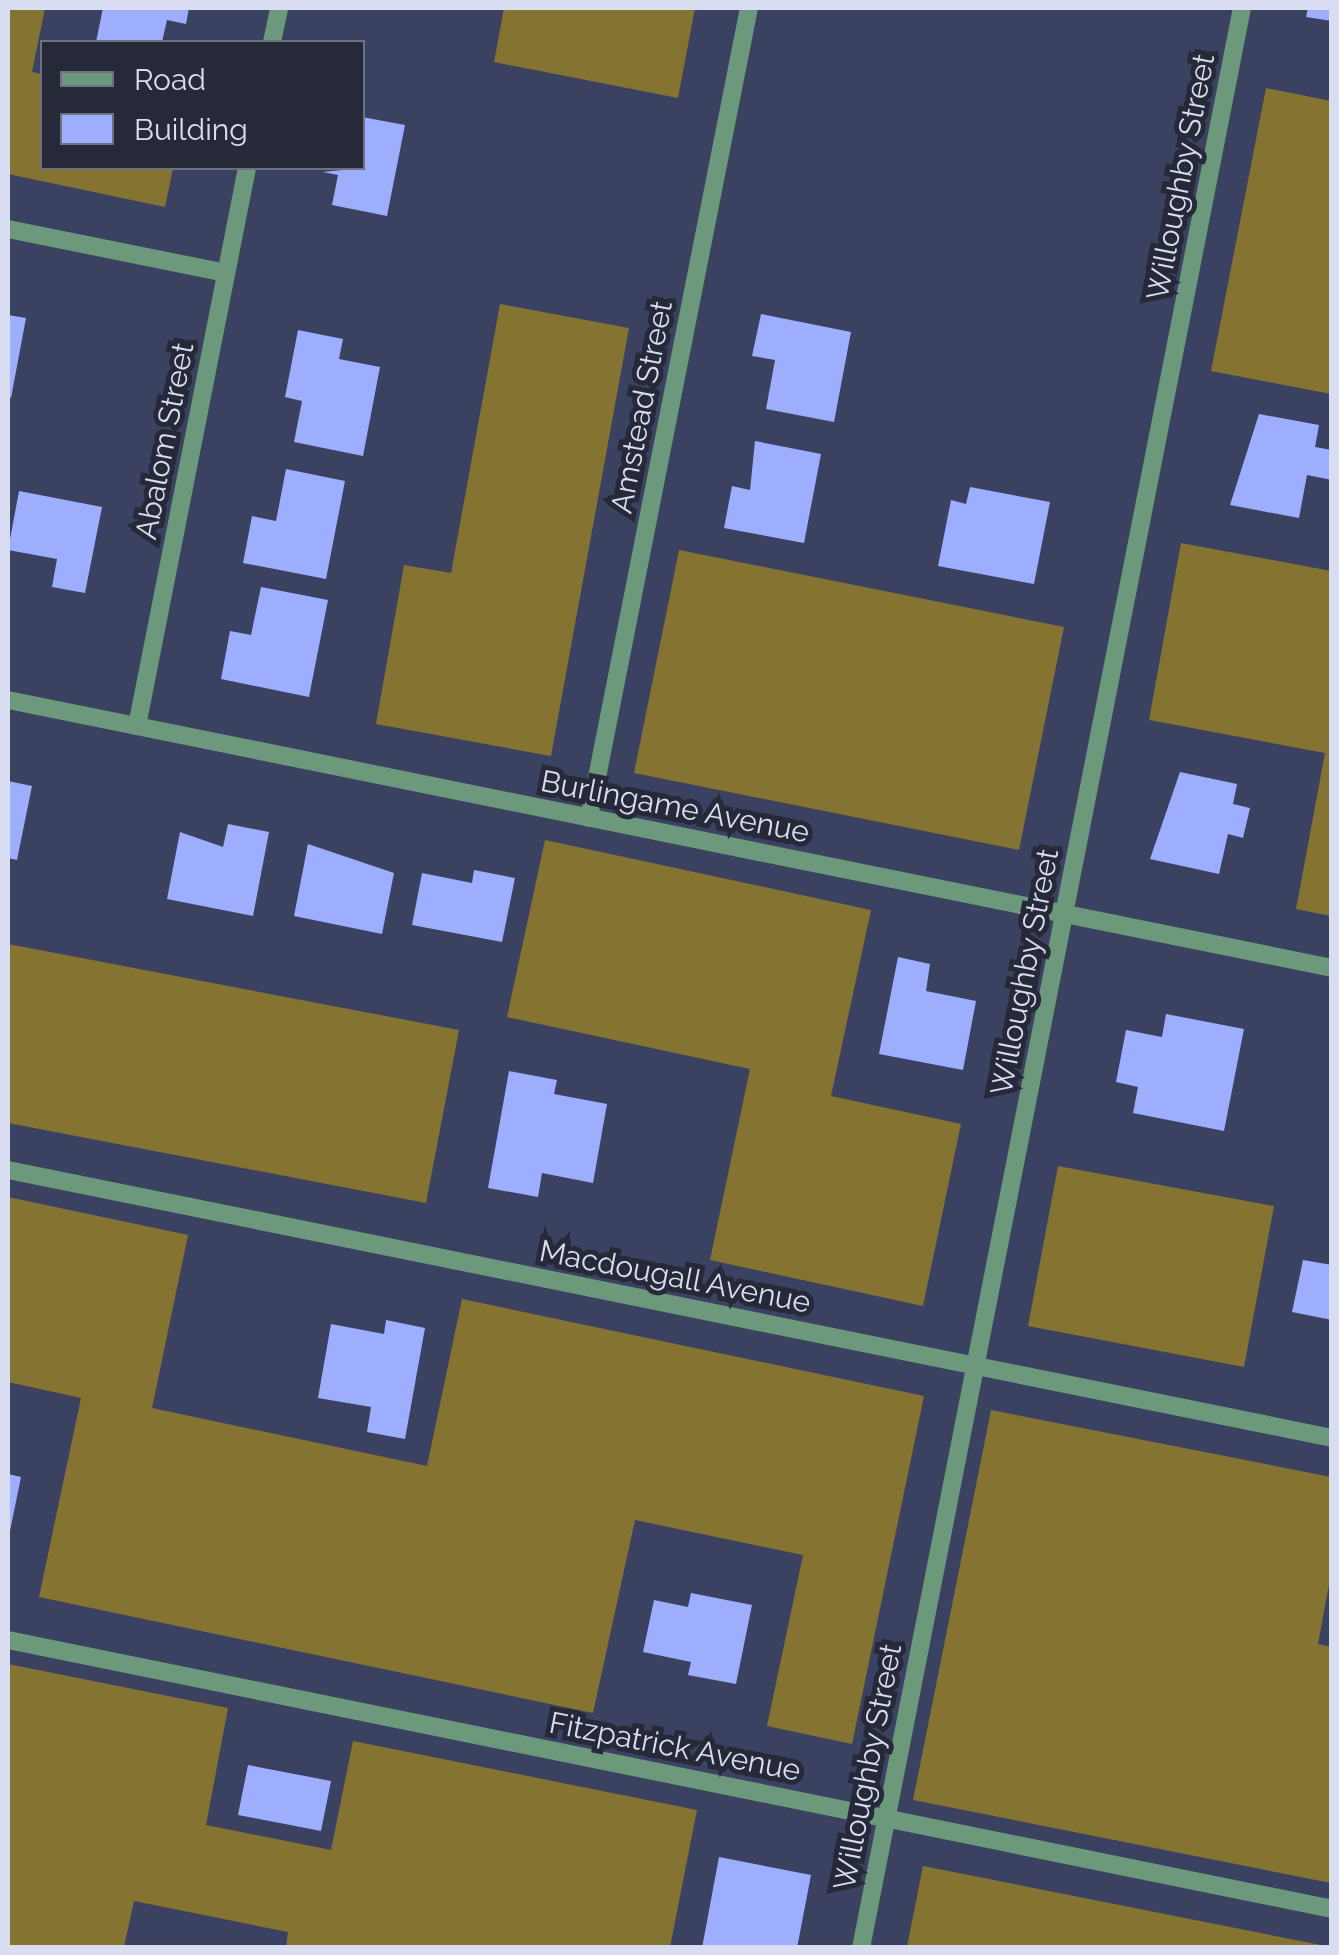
<!DOCTYPE html>
<style>
body{margin:0}
#map{position:relative;width:1339px;height:1955px;overflow:hidden;background:#3b4261;font-family:Raleway,sans-serif}
div>[style]{position:absolute}
.forest>*{inset:0;background:#857331}
.building>*{inset:0;background:#9daeff}
.minor>*{height:18px;margin:-9px;padding:0 9px;transform-origin:9px;border-radius:9px;background:#6c997b}
span{translate:-50% -50%;white-space:nowrap;text-align:center;line-height:1.15;-webkit-text-stroke:10px #262938;paint-order:stroke}
.street-label{font-size:30px;color:#d8ddf1}
.frame{position:absolute;inset:0;border:10px solid #d8ddf1;pointer-events:none}
.legend{position:absolute;left:40px;top:40px;width:325px;height:130px;box-sizing:border-box;background:#262938;border:2px solid #6d7182;margin:0;padding:12px 18px;list-style:none;font-size:30px;color:#d8ddf1}
.legend li{display:flex;align-items:center;gap:20px;height:50px}
.legend b{width:50px;border:2px solid #6d7182}
</style>
<div id="map">
<div class="forest">
<i style="clip-path:polygon(8px 8px,45px 8px,32px 72px,42px 74px,42px 168px,173px 168px,165px 207px,8px 174px)"></i>
<i style="clip-path:polygon(504px 8px,695px 8px,678px 98px,494px 62px)"></i>
<i style="clip-path:polygon(1266px 88px,1331px 101px,1331px 394px,1211px 371px)"></i>
<i style="clip-path:polygon(500px 304px,629px 328px,551px 756px,376px 724px,404px 565px,451px 573px)"></i>
<i style="clip-path:polygon(1181px 543px,1331px 571px,1331px 916px,1296px 909px,1325px 753px,1149px 720px)"></i>
<i style="clip-path:polygon(679px 550px,1064px 627px,1019px 850px,634px 773px)"></i>
<i style="clip-path:polygon(545px 840px,871px 910px,831px 1096px,961px 1124px,923px 1306px,710px 1260px,750px 1069px,507px 1017px)"></i>
<i style="clip-path:polygon(8px 944px,459px 1030px,426px 1203px,8px 1123px)"></i>
<i style="clip-path:polygon(1058px 1166px,1274px 1206px,1244px 1367px,1028px 1326px)"></i>
<i style="clip-path:polygon(8px 1197px,188px 1235px,152px 1408px,427px 1466px,462px 1299px,924px 1396px,852px 1744px,767px 1726px,803px 1555px,635px 1520px,593px 1713px,39px 1597px,81px 1398px,8px 1382px)"></i>
<i style="clip-path:polygon(991px 1410px,1331px 1477px,1331px 1574px,1318px 1644px,1331px 1647px,1331px 1883px,913px 1800px)"></i>
<i style="clip-path:polygon(8px 1664px,228px 1708px,206px 1825px,331px 1850px,353px 1741px,697px 1810px,670px 1947px,286px 1947px,288px 1932px,134px 1901px,124px 1947px,8px 1947px)"></i>
<i style="clip-path:polygon(923px 1866px,1331px 1947px,907px 1947px)"></i>
</div>
<div class="building">
<i style="clip-path:polygon(103px 8px,189px 8px,186px 24px,167px 20px,162px 42px,96px 42px)"></i>
<i style="clip-path:polygon(1308px 8px,1332px 8px,1332px 21px,1306px 17px)"></i>
<i style="clip-path:polygon(362px 117px,405px 125px,387px 216px,332px 205px,338px 175px,323px 172px,362px 168px)"></i>
<i style="clip-path:polygon(761px 314px,851px 332px,834px 422px,766px 409px,775px 360px,752px 356px)"></i>
<i style="clip-path:polygon(8px 315px,26px 318px,11px 398px,8px 397px)"></i>
<i style="clip-path:polygon(298px 330px,343px 339px,339px 359px,380px 367px,363px 456px,294px 442px,302px 401px,285px 397px)"></i>
<i style="clip-path:polygon(1259px 414px,1319px 425px,1315px 447px,1332px 450px,1332px 480px,1307px 475px,1299px 518px,1230px 505px)"></i>
<i style="clip-path:polygon(755px 441px,821px 454px,804px 543px,724px 528px,732px 486px,750px 490px)"></i>
<i style="clip-path:polygon(286px 469px,345px 481px,326px 579px,243px 563px,252px 516px,276px 521px)"></i>
<i style="clip-path:polygon(970px 487px,1050px 502px,1034px 584px,938px 566px,951px 500px,966px 504px)"></i>
<i style="clip-path:polygon(19px 491px,102px 507px,85px 593px,52px 587px,57px 559px,8px 550px)"></i>
<i style="clip-path:polygon(261px 587px,328px 600px,309px 697px,221px 679px,230px 631px,251px 635px)"></i>
<i style="clip-path:polygon(1180px 772px,1237px 784px,1233px 804px,1250px 808px,1243px 838px,1228px 834px,1219px 874px,1150px 859px)"></i>
<i style="clip-path:polygon(8px 781px,32px 786px,17px 860px,8px 858px)"></i>
<i style="clip-path:polygon(228px 824px,269px 832px,253px 916px,167px 899px,180px 832px,223px 847px)"></i>
<i style="clip-path:polygon(308px 844px,394px 873px,382px 934px,294px 916px)"></i>
<i style="clip-path:polygon(474px 870px,515px 878px,502px 942px,412px 925px,422px 873px,472px 883px)"></i>
<i style="clip-path:polygon(898px 957px,930px 964px,926px 991px,976px 1001px,963px 1070px,879px 1054px)"></i>
<i style="clip-path:polygon(1166px 1014px,1244px 1029px,1224px 1131px,1133px 1113px,1138px 1087px,1116px 1082px,1126px 1030px,1162px 1037px)"></i>
<i style="clip-path:polygon(509px 1071px,557px 1080px,554px 1094px,607px 1104px,593px 1183px,542px 1173px,538px 1197px,488px 1188px)"></i>
<i style="clip-path:polygon(1303px 1260px,1332px 1265px,1332px 1320px,1292px 1312px)"></i>
<i style="clip-path:polygon(386px 1320px,425px 1328px,405px 1439px,367px 1432px,371px 1407px,318px 1398px,331px 1324px,384px 1334px)"></i>
<i style="clip-path:polygon(8px 1474px,21px 1477px,9px 1536px,8px 1536px)"></i>
<i style="clip-path:polygon(691px 1593px,752px 1605px,736px 1684px,688px 1675px,691px 1662px,643px 1652px,654px 1600px,688px 1607px)"></i>
<i style="clip-path:polygon(248px 1765px,331px 1781px,321px 1831px,238px 1815px)"></i>
<i style="clip-path:polygon(719px 1857px,811px 1875px,797px 1948px,702px 1948px)"></i>
</div>
<div class="minor">
<i style="left:272px;top:42px;width:35px;rotate:-78deg"></i>
<i style="left:8px;top:229px;width:222px;rotate:11.4deg"></i>
<i style="left:8px;top:700px;width:1351px;rotate:11.44deg"></i>
<i style="left:137px;top:726px;width:569px;rotate:-78.85deg"></i>
<i style="left:589px;top:818px;width:826px;rotate:-78.83deg"></i>
<i style="left:8px;top:1170px;width:1351px;rotate:11.44deg"></i>
<i style="left:8px;top:1640px;width:1351px;rotate:11.48deg"></i>
<i style="left:861px;top:1948px;width:1977px;rotate:-78.89deg"></i>
</div>
<div class="street-label">
<span style="left:1181px;top:177px;rotate:-79deg">Willoughby Street</span>
<span style="left:642px;top:407px;rotate:-79deg">Amstead Street</span>
<span style="left:165px;top:441px;rotate:-79deg">Abalom Street</span>
<span style="left:675px;top:807px;rotate:11deg">Burlingame Avenue</span>
<span style="left:1025px;top:972px;rotate:-79deg">Willoughby Street</span>
<span style="left:675px;top:1277px;rotate:11deg">Macdougall Avenue</span>
<span style="left:675px;top:1747px;rotate:11deg">Fitzpatrick Avenue</span>
<span style="left:868px;top:1767px;rotate:-79deg">Willoughby Street</span>
</div>
<div class="frame"></div>
<ul class="legend">
<li><b style="height:12px;background:#6c997b"></b>Road</li>
<li><b style="height:28px;background:#9daeff"></b>Building</li>
</ul>
</div>
